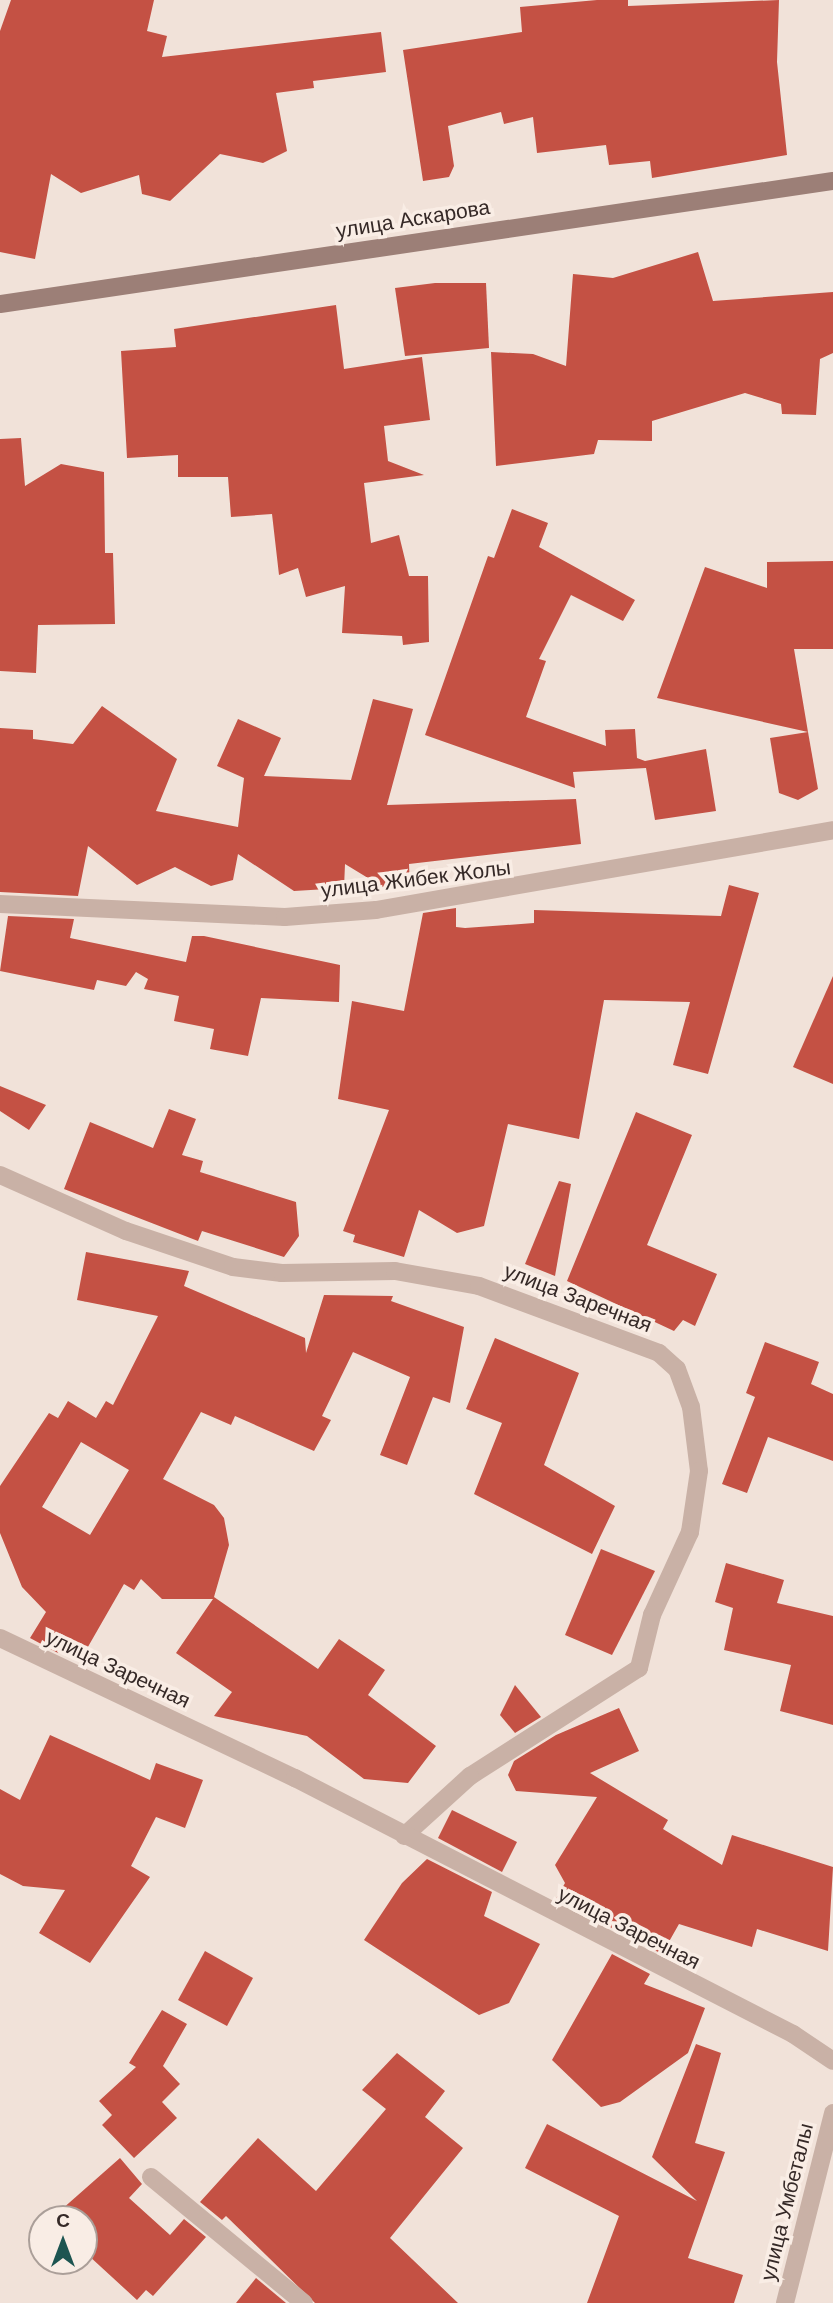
<!DOCTYPE html>
<meta charset="utf-8">
<style>
body{margin:0}
#map{position:relative;width:833px;height:2303px;overflow:hidden;background:#f1e2d9;font-family:Arial,sans-serif}
div>[style]{position:absolute}
.building>*{inset:0;background:#c45144}
.street>*{height:18px;margin:-9px;padding:0 9px;transform-origin:9px;border-radius:9px;background:#c9b1a6}
.secondary>*{height:18px;margin:-9px;padding:0 9px;transform-origin:9px;border-radius:9px;background:#9c7f77}
span{translate:-50% -50%;white-space:nowrap;text-align:center;line-height:1.15;-webkit-text-stroke:7px #f9ede5;paint-order:stroke}
.street-label{font-size:21px;color:#352927}
.north{position:absolute;left:28px;top:2205px;width:70px;height:70px;box-sizing:border-box;background:#f9ede5;border:2px solid #ab9f99;border-radius:50%;rotate:0deg;font-size:19px;font-weight:700;line-height:28px;text-align:center;color:#352927}
.north::after{content:'';display:block;margin:auto;width:24px;height:32px;background:#1d5551;clip-path:polygon(50% 0,100% 100%,50% 72%,0 100%)}
</style>
<div id="map">
<div class="building">
<i style="clip-path:polygon(11px 0,154px 0,147px 31px,167px 36px,162px 57px,381px 32px,386px 72px,313px 81px,314px 88px,276px 93px,287px 151px,263px 163px,220px 154px,170px 201px,142px 194px,139px 175px,81px 193px,51px 174px,35px 259px,0 252px,0 31px)"></i>
<i style="clip-path:polygon(597px 0,628px 0,628px 6px,779px 0,777px 62px,787px 155px,652px 178px,650px 161px,609px 165px,606px 145px,537px 153px,533px 117px,504px 124px,501px 112px,448px 126px,454px 166px,449px 177px,423px 181px,403px 50px,522px 32px,520px 7px)"></i>
<i style="clip-path:polygon(698px 252px,713px 301px,833px 292px,833px 353px,820px 359px,816px 415px,782px 414px,781px 404px,745px 393px,652px 421px,652px 441px,598px 440px,594px 454px,496px 466px,491px 352px,533px 354px,566px 366px,573px 274px,613px 278px)"></i>
<i style="clip-path:polygon(435px 283px,486px 283px,489px 348px,405px 356px,395px 288px)"></i>
<i style="clip-path:polygon(336px 305px,344px 369px,422px 357px,430px 420px,384px 426px,388px 461px,424px 475px,364px 483px,371px 543px,399px 535px,409px 576px,428px 576px,429px 642px,403px 645px,402px 636px,342px 633px,345px 586px,306px 597px,298px 568px,279px 575px,272px 514px,231px 517px,228px 477px,178px 477px,178px 455px,127px 458px,121px 351px,176px 347px,174px 329px)"></i>
<i style="clip-path:polygon(21px 438px,25px 486px,61px 464px,104px 472px,105px 553px,113px 553px,115px 624px,38px 625px,36px 673px,0 671px,0 439px)"></i>
<i style="clip-path:polygon(512px 509px,548px 523px,539px 547px,635px 600px,623px 621px,571px 595px,539px 659px,546px 661px,526px 717px,606px 746px,605px 730px,635px 729px,637px 758px,645px 761px,706px 749px,716px 811px,655px 820px,646px 768px,573px 772px,575px 788px,425px 735px,488px 556px,494px 558px)"></i>
<i style="clip-path:polygon(833px 561px,833px 649px,794px 649px,808px 732px,657px 698px,705px 567px,767px 588px,767px 562px)"></i>
<i style="clip-path:polygon(373px 699px,413px 709px,387px 805px,576px 799px,581px 844px,409px 864px,410px 889px,386px 889px,345px 864px,344px 888px,294px 891px,238px 854px,233px 880px,211px 886px,175px 867px,137px 885px,88px 846px,78px 896px,0 892px,0 728px,33px 730px,33px 739px,73px 744px,102px 706px,177px 759px,156px 811px,238px 827px,244px 778px,217px 766px,238px 719px,281px 738px,264px 776px,351px 780px)"></i>
<i style="clip-path:polygon(808px 732px,818px 789px,798px 800px,779px 793px,770px 738px)"></i>
<i style="clip-path:polygon(729px 885px,759px 893px,708px 1074px,673px 1065px,690px 1002px,604px 1000px,579px 1139px,508px 1124px,484px 1226px,457px 1233px,419px 1210px,404px 1257px,353px 1242px,355px 1235px,343px 1231px,389px 1110px,338px 1099px,352px 1001px,404px 1011px,423px 913px,456px 908px,456px 927px,465px 928px,534px 923px,534px 910px,721px 916px)"></i>
<i style="clip-path:polygon(8px 916px,74px 919px,70px 938px,186px 962px,192px 936px,204px 936px,340px 965px,339px 1002px,261px 998px,248px 1056px,210px 1049px,214px 1029px,174px 1021px,179px 996px,144px 989px,148px 979px,136px 972px,126px 986px,97px 980px,94px 990px,0 971px)"></i>
<i style="clip-path:polygon(833px 976px,833px 1084px,793px 1067px)"></i>
<i style="clip-path:polygon(0 1086px,46px 1105px,29px 1130px,0 1111px)"></i>
<i style="clip-path:polygon(169px 1109px,196px 1119px,182px 1155px,203px 1161px,200px 1172px,296px 1202px,299px 1236px,284px 1257px,202px 1231px,198px 1241px,64px 1189px,90px 1122px,153px 1148px)"></i>
<i style="clip-path:polygon(636px 1112px,692px 1135px,647px 1245px,717px 1274px,695px 1326px,683px 1320px,674px 1331px,567px 1281px)"></i>
<i style="clip-path:polygon(559px 1181px,571px 1184px,555px 1276px,525px 1264px)"></i>
<i style="clip-path:polygon(evenodd,86px 1252px,189px 1271px,184px 1286px,305px 1338px,306px 1353px,324px 1295px,393px 1296px,391px 1301px,464px 1327px,450px 1403px,433px 1397px,407px 1465px,380px 1455px,410px 1377px,353px 1352px,322px 1416px,331px 1420px,314px 1451px,235px 1416px,231px 1425px,201px 1412px,163px 1479px,214px 1505px,224px 1518px,229px 1545px,214px 1597px,318px 1669px,339px 1639px,385px 1670px,368px 1695px,436px 1746px,408px 1783px,364px 1779px,307px 1736px,214px 1716px,232px 1692px,176px 1653px,213px 1599px,162px 1599px,141px 1579px,134px 1590px,124px 1584px,85px 1652px,65px 1640px,58px 1653px,30px 1638px,46px 1612px,22px 1587px,0 1533px,0 1486px,49px 1413px,58px 1418px,68px 1401px,96px 1418px,106px 1401px,113px 1405px,158px 1316px,77px 1300px,86px 1252px,81px 1442px,129px 1470px,90px 1535px,42px 1507px,81px 1442px)"></i>
<i style="clip-path:polygon(495px 1338px,579px 1373px,544px 1465px,615px 1506px,592px 1554px,474px 1494px,502px 1423px,466px 1409px)"></i>
<i style="clip-path:polygon(765px 1342px,819px 1362px,811px 1384px,833px 1394px,833px 1461px,768px 1437px,747px 1493px,722px 1484px,755px 1397px,746px 1393px)"></i>
<i style="clip-path:polygon(601px 1549px,655px 1571px,612px 1655px,565px 1635px)"></i>
<i style="clip-path:polygon(726px 1563px,784px 1580px,777px 1603px,833px 1616px,833px 1725px,780px 1711px,791px 1665px,724px 1650px,733px 1608px,715px 1602px)"></i>
<i style="clip-path:polygon(515px 1685px,541px 1717px,515px 1733px,500px 1715px)"></i>
<i style="clip-path:polygon(619px 1708px,639px 1751px,590px 1773px,668px 1820px,663px 1829px,722px 1865px,732px 1835px,833px 1867px,828px 1951px,757px 1929px,752px 1947px,679px 1924px,662px 1954px,556px 1899px,565px 1883px,555px 1865px,597px 1797px,516px 1791px,508px 1775px,514px 1761px,556px 1735px)"></i>
<i style="clip-path:polygon(50px 1735px,150px 1780px,156px 1763px,203px 1780px,185px 1828px,156px 1817px,131px 1866px,150px 1877px,90px 1963px,39px 1933px,65px 1890px,23px 1886px,0 1874px,0 1789px,20px 1800px)"></i>
<i style="clip-path:polygon(452px 1810px,517px 1842px,502px 1872px,438px 1838px)"></i>
<i style="clip-path:polygon(427px 1859px,492px 1892px,484px 1916px,540px 1944px,509px 2003px,479px 2015px,364px 1940px,402px 1883px)"></i>
<i style="clip-path:polygon(205px 1951px,253px 1978px,227px 2026px,178px 2000px)"></i>
<i style="clip-path:polygon(612px 1954px,650px 1974px,644px 1984px,705px 2008px,688px 2053px,620px 2102px,601px 2107px,552px 2060px)"></i>
<i style="clip-path:polygon(162px 2010px,187px 2024px,163px 2066px,180px 2084px,162px 2102px,177px 2118px,134px 2158px,102px 2125px,112px 2115px,99px 2101px,136px 2067px,129px 2063px)"></i>
<i style="clip-path:polygon(696px 2044px,721px 2053px,695px 2143px,725px 2152px,688px 2258px,743px 2275px,734px 2303px,587px 2303px,619px 2216px,525px 2168px,547px 2124px,697px 2201px,652px 2157px)"></i>
<i style="clip-path:polygon(397px 2053px,445px 2091px,425px 2117px,463px 2148px,390px 2238px,458px 2303px,315px 2303px,226px 2216px,222px 2220px,200px 2202px,258px 2138px,316px 2191px,386px 2109px,362px 2090px)"></i>
<i style="clip-path:polygon(120px 2158px,142px 2184px,129px 2198px,170px 2235px,184px 2219px,206px 2237px,153px 2296px,146px 2290px,137px 2300px,88px 2255px,95px 2248px,84px 2236px,84px 2219px,69px 2219px,61px 2210px)"></i>
<i style="clip-path:polygon(256px 2278px,286px 2303px,236px 2303px)"></i>
</div>
<div class="street">
<i style="left:0;top:904px;width:285px;rotate:2.6deg"></i>
<i style="left:285px;top:917px;width:91px;rotate:-4.4deg"></i>
<i style="left:376px;top:910px;width:464px;rotate:-9.9deg"></i>
<i style="left:0;top:1175px;width:138px;rotate:24deg"></i>
<i style="left:126px;top:1231px;width:113px;rotate:18.6deg"></i>
<i style="left:233px;top:1267px;width:49px;rotate:7deg"></i>
<i style="left:282px;top:1273px;width:113px;rotate:-1deg"></i>
<i style="left:395px;top:1271px;width:85px;rotate:10.1deg"></i>
<i style="left:479px;top:1286px;width:192px;rotate:20.4deg"></i>
<i style="left:659px;top:1353px;width:24px;rotate:42deg"></i>
<i style="left:677px;top:1369px;width:40px;rotate:69.8deg"></i>
<i style="left:691px;top:1407px;width:64px;rotate:82.9deg"></i>
<i style="left:699px;top:1471px;width:62px;rotate:98.4deg"></i>
<i style="left:690px;top:1532px;width:91px;rotate:114.6deg"></i>
<i style="left:652px;top:1615px;width:55px;rotate:103.8deg"></i>
<i style="left:639px;top:1668px;width:201px;rotate:147.4deg"></i>
<i style="left:470px;top:1776px;width:89px;rotate:137.7deg"></i>
<i style="left:0;top:1638px;width:327px;rotate:25.4deg"></i>
<i style="left:295px;top:1778px;width:560px;rotate:27.21deg"></i>
<i style="left:793px;top:2034px;width:48px;rotate:34deg"></i>
<i style="left:151px;top:2177px;width:198px;rotate:39.5deg"></i>
<i style="left:785px;top:2303px;width:196px;rotate:-75.8deg"></i>
</div>
<div class="secondary">
<i style="left:0;top:304px;width:842px;rotate:-8.4deg"></i>
</div>
<div class="street-label">
<span style="left:413px;top:219px;rotate:-9deg">улица Аскарова</span>
<span style="left:416px;top:879px;rotate:-7deg">улица Жибек Жолы</span>
<span style="left:578px;top:1298px;rotate:21deg">улица Заречная</span>
<span style="left:118px;top:1669px;rotate:25deg">улица Заречная</span>
<span style="left:629px;top:1928px;rotate:27deg">улица Заречная</span>
<span style="left:787px;top:2202px;rotate:-76deg">улица Умбеталы</span>
</div>
<div class="north">С</div>
</div>
